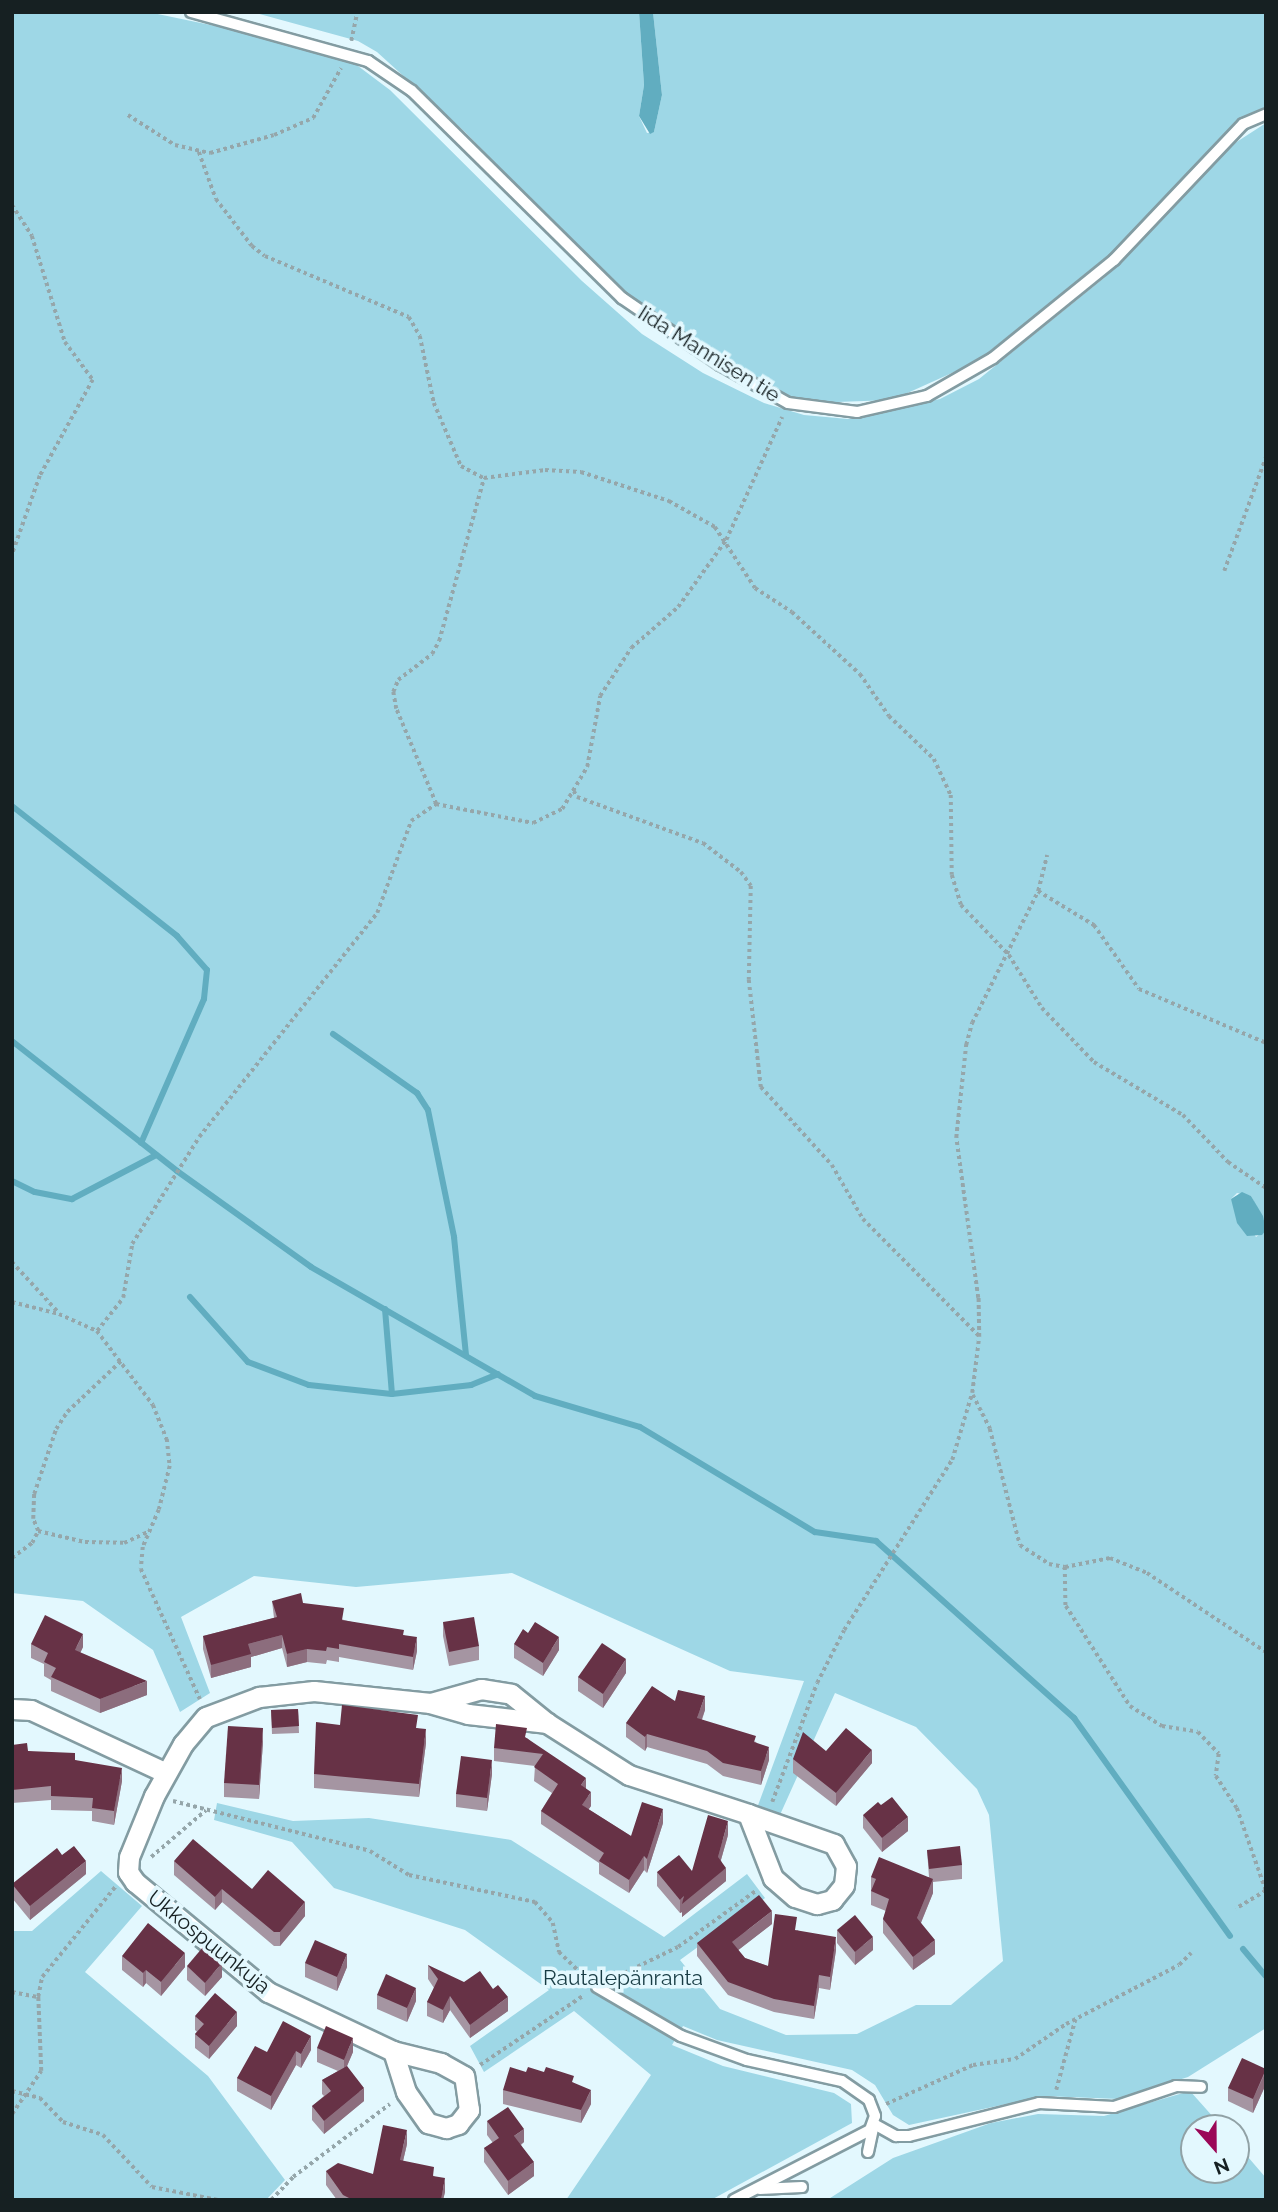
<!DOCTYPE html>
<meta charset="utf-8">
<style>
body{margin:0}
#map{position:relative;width:1278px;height:2212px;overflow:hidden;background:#e3f8fe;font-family:Raleway,sans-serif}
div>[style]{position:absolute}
.green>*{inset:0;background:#9ed7e6}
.water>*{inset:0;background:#61adc0}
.stream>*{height:6px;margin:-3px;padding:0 3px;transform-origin:3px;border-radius:3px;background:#61adc0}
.path>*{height:3.5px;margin-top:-1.75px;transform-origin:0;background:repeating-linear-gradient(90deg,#95a6aa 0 3.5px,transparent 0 7px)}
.roads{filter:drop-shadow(2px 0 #839ca2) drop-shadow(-2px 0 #839ca2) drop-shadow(0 2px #839ca2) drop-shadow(0 -2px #839ca2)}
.lane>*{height:10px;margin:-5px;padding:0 5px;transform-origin:5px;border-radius:5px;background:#fff}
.street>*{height:19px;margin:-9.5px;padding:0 9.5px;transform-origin:9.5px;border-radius:9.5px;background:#fff}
.wall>*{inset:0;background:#a595a2}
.shaded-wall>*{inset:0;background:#8c6d7d}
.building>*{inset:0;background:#673246}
span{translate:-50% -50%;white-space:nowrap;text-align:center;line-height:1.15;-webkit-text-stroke:7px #e3f8fe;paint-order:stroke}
.street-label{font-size:21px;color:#162022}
.park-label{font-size:21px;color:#183c44}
.frame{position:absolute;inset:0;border:14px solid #162022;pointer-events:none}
.north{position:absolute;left:1180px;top:2114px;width:70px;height:70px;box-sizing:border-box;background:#e3f8fe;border:2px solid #91a2a6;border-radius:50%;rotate:159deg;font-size:19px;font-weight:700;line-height:28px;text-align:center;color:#162022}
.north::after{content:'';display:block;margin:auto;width:24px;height:32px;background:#9b0757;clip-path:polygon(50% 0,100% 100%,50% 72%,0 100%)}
</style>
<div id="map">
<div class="green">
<i style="clip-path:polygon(12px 12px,148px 12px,263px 36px,354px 63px,390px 90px,582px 281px,642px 334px,703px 373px,764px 403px,804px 415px,848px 419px,940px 399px,979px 379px,1104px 278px,1235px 143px,1266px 123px,1266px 1225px,1251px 1196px,1237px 1193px,1231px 1199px,1256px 1237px,1266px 1230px,1266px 2028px,1188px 2077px,1119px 2099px,1043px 2096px,909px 2125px,893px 2115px,875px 2085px,852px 2070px,717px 2040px,683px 2026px,672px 2045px,723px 2066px,834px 2093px,851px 2104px,852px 2123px,711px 2200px,566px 2200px,651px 2075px,574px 2011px,484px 2072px,470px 2046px,549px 1990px,465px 1930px,334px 1888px,292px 1842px,214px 1820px,217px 1803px,293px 1821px,369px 1818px,511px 1840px,664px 1937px,747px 1874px,765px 1898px,680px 1960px,720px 2009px,786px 2035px,857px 2034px,916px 2005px,951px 2005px,1003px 1961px,989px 1815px,977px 1789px,916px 1727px,835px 1693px,779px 1817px,757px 1808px,804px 1681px,730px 1671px,512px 1573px,356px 1587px,254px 1576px,181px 1617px,210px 1693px,180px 1712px,153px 1650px,83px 1601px,12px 1593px)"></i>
<i style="clip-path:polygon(252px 12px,639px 12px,644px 85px,639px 116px,647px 133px,654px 132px,662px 95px,653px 12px,1266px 12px,1266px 109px,1227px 133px,1097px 269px,974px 363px,892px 400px,809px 403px,774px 392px,658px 320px,594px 265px,465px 132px,377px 52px,358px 41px)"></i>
<i style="clip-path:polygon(101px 1871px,142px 1906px,85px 1972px,208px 2076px,285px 2180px,266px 2200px,12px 2200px,12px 1931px,32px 1931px)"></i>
<i style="clip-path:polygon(1190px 2091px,1223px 2128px,1194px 2128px,1194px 2170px,1236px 2170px,1236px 2143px,1266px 2178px,1266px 2200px,827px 2200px,893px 2158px,991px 2123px,1038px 2114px,1104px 2116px)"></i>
</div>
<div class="water">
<i style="clip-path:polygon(639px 12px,653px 12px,662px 95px,654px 132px,650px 134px,639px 116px,644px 85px)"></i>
<i style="clip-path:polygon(1242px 1192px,1251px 1196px,1263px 1216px,1266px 1230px,1262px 1235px,1247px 1236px,1237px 1223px,1231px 1199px)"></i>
</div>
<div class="stream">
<i style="left:12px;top:806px;width:210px;rotate:38.2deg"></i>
<i style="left:177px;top:936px;width:45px;rotate:48.6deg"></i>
<i style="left:207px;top:970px;width:29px;rotate:96deg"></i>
<i style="left:204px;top:999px;width:157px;rotate:113.6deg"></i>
<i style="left:333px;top:1034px;width:103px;rotate:35.1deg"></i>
<i style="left:417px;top:1093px;width:20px;rotate:57deg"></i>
<i style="left:428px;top:1110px;width:130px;rotate:78.4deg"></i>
<i style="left:454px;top:1237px;width:119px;rotate:84.2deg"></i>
<i style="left:12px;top:1041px;width:210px;rotate:38.2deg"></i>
<i style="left:177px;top:1171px;width:165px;rotate:35.6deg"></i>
<i style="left:311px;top:1267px;width:258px;rotate:29.9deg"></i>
<i style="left:535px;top:1396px;width:109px;rotate:16.4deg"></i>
<i style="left:640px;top:1427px;width:204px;rotate:31deg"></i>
<i style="left:815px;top:1532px;width:62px;rotate:8.4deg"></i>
<i style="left:876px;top:1541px;width:266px;rotate:41.8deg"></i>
<i style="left:1074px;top:1718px;width:268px;rotate:54.4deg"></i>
<i style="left:12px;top:1181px;width:25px;rotate:26deg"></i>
<i style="left:35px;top:1192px;width:38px;rotate:11deg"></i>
<i style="left:72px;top:1199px;width:95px;rotate:-27.6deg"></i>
<i style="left:190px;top:1297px;width:87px;rotate:48.3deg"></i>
<i style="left:248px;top:1362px;width:65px;rotate:20.7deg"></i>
<i style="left:309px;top:1385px;width:83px;rotate:6.2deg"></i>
<i style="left:392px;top:1394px;width:80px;rotate:-6.5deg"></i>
<i style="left:471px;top:1385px;width:29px;rotate:-22deg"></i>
<i style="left:385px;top:1309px;width:85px;rotate:85.3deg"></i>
<i style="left:1243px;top:1949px;width:35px;rotate:50deg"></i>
</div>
<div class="path">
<i style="left:351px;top:41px;width:30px;rotate:-78deg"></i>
<i style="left:128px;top:115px;width:56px;rotate:32.6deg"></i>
<i style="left:175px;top:145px;width:36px;rotate:13deg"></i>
<i style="left:210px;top:153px;width:66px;rotate:-15.7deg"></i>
<i style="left:274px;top:135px;width:43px;rotate:-23.6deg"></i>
<i style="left:313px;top:118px;width:57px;rotate:-60.8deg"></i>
<i style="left:199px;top:152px;width:50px;rotate:70.1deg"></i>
<i style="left:216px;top:199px;width:59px;rotate:52.5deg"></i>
<i style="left:252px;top:246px;width:16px;rotate:38deg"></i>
<i style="left:265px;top:256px;width:156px;rotate:23deg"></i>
<i style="left:409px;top:317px;width:22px;rotate:60deg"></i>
<i style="left:420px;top:336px;width:68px;rotate:78.2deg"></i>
<i style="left:434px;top:403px;width:69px;rotate:66.8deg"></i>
<i style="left:461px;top:466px;width:26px;rotate:28deg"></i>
<i style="left:484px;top:478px;width:62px;rotate:-7.5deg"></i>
<i style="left:545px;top:470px;width:36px;rotate:3deg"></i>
<i style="left:581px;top:472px;width:93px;rotate:18.2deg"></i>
<i style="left:669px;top:501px;width:53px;rotate:29.5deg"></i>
<i style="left:715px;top:527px;width:73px;rotate:56.7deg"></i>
<i style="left:755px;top:588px;width:44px;rotate:33deg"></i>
<i style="left:792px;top:612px;width:92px;rotate:42.4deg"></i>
<i style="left:860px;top:674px;width:51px;rotate:55.4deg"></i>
<i style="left:889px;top:716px;width:62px;rotate:43.7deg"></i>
<i style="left:934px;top:759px;width:40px;rotate:65deg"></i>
<i style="left:951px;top:795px;width:80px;rotate:89.3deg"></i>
<i style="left:952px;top:875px;width:31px;rotate:73deg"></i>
<i style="left:961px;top:905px;width:69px;rotate:46.2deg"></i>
<i style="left:1009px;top:955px;width:62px;rotate:58.1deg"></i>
<i style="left:1042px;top:1008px;width:75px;rotate:46.1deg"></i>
<i style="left:1094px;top:1062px;width:104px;rotate:30.8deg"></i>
<i style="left:1183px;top:1115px;width:65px;rotate:46.2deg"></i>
<i style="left:1228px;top:1162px;width:46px;rotate:34.4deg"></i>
<i style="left:12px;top:205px;width:37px;rotate:57deg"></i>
<i style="left:32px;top:236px;width:111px;rotate:72.7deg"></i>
<i style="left:65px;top:342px;width:47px;rotate:53.6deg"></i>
<i style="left:93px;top:380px;width:110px;rotate:118.9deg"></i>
<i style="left:40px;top:476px;width:84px;rotate:109.5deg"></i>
<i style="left:1224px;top:571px;width:121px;rotate:-69.8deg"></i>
<i style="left:574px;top:791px;width:7px;rotate:63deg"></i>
<i style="left:577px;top:797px;width:134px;rotate:20.1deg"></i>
<i style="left:703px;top:843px;width:48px;rotate:37.3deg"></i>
<i style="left:741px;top:872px;width:17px;rotate:54deg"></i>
<i style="left:751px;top:886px;width:94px;rotate:91.2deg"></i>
<i style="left:749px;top:980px;width:108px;rotate:83.6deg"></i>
<i style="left:761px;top:1087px;width:105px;rotate:47.7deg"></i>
<i style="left:832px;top:1165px;width:62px;rotate:60.1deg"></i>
<i style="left:863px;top:1219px;width:165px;rotate:45.2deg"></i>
<i style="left:436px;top:804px;width:103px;rotate:-112.8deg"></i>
<i style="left:396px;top:709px;width:17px;rotate:-100deg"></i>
<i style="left:393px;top:692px;width:13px;rotate:-67deg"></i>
<i style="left:398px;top:680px;width:43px;rotate:-37.4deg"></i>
<i style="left:432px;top:654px;width:15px;rotate:-62deg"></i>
<i style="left:439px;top:641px;width:169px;rotate:-74.6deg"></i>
<i style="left:1038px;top:891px;width:66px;rotate:31.3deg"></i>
<i style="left:1094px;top:925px;width:78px;rotate:54.9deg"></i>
<i style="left:1139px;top:989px;width:138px;rotate:23deg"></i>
<i style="left:12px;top:1262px;width:68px;rotate:47.4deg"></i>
<i style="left:12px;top:1302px;width:49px;rotate:14.3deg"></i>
<i style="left:59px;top:1314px;width:42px;rotate:24.1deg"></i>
<i style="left:97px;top:1331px;width:93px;rotate:52.9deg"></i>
<i style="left:153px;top:1405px;width:37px;rotate:68deg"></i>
<i style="left:167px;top:1439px;width:27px;rotate:84deg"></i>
<i style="left:170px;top:1466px;width:45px;rotate:104deg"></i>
<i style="left:159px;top:1510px;width:40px;rotate:113.4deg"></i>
<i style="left:143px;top:1547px;width:22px;rotate:95deg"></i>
<i style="left:141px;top:1569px;width:143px;rotate:65.6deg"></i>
<i style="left:97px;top:1331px;width:42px;rotate:-51.8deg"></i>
<i style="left:123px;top:1298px;width:55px;rotate:-80.5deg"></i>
<i style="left:132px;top:1244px;width:126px;rotate:-57.9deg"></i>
<i style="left:199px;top:1137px;width:286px;rotate:-51.5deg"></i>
<i style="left:377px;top:913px;width:98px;rotate:-69.7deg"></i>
<i style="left:411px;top:821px;width:30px;rotate:-34deg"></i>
<i style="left:436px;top:804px;width:99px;rotate:11.1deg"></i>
<i style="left:533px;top:823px;width:32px;rotate:-26deg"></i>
<i style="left:562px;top:809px;width:49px;rotate:-59.2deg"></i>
<i style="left:587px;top:767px;width:72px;rotate:-79.6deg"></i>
<i style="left:600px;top:696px;width:57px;rotate:-57.1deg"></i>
<i style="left:631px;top:648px;width:62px;rotate:-41.1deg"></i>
<i style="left:678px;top:607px;width:82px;rotate:-54.4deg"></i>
<i style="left:726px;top:540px;width:135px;rotate:-65.5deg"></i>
<i style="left:973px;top:1395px;width:38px;rotate:63deg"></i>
<i style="left:990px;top:1429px;width:120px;rotate:75.5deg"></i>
<i style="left:1020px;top:1545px;width:35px;rotate:33deg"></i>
<i style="left:1049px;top:1564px;width:16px;rotate:11deg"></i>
<i style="left:1065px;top:1567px;width:46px;rotate:-11.3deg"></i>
<i style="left:1110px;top:1558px;width:40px;rotate:22deg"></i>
<i style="left:1147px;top:1573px;width:143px;rotate:33.6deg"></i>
<i style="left:38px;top:1531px;width:13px;rotate:-113deg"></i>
<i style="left:33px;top:1519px;width:25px;rotate:-88deg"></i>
<i style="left:34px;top:1494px;width:69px;rotate:-71.3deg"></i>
<i style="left:56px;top:1429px;width:20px;rotate:-57deg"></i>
<i style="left:67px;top:1412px;width:76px;rotate:-43.4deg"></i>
<i style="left:38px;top:1531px;width:48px;rotate:13.2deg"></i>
<i style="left:85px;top:1542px;width:39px;rotate:1deg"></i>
<i style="left:124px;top:1543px;width:26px;rotate:-25deg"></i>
<i style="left:12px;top:1558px;width:25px;rotate:-37deg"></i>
<i style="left:32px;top:1543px;width:13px;rotate:-63deg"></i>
<i style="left:1065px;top:1567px;width:39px;rotate:89deg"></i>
<i style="left:1066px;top:1606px;width:119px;rotate:57.4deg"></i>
<i style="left:1130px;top:1706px;width:38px;rotate:32deg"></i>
<i style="left:1162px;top:1726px;width:36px;rotate:9deg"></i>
<i style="left:1198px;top:1732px;width:30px;rotate:46deg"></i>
<i style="left:1219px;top:1754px;width:22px;rotate:98deg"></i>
<i style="left:1216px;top:1776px;width:38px;rotate:57deg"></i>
<i style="left:1237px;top:1808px;width:88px;rotate:70.7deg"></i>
<i style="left:1266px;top:1891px;width:35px;rotate:149deg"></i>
<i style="left:173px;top:1801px;width:203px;rotate:14.2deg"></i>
<i style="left:370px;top:1851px;width:46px;rotate:31.6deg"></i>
<i style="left:409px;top:1875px;width:129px;rotate:12.1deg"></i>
<i style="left:535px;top:1902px;width:28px;rotate:49deg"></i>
<i style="left:553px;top:1923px;width:30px;rotate:78deg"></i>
<i style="left:559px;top:1952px;width:39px;rotate:44deg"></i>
<i style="left:772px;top:1802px;width:127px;rotate:-69.3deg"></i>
<i style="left:817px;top:1683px;width:59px;rotate:-63deg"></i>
<i style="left:844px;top:1630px;width:201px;rotate:-57.6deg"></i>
<i style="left:952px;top:1460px;width:70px;rotate:-73.4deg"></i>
<i style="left:972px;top:1393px;width:56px;rotate:-82.9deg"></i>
<i style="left:979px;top:1337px;width:39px;rotate:-91deg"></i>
<i style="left:978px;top:1298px;width:162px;rotate:-97.8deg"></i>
<i style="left:956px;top:1138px;width:94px;rotate:-83.9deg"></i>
<i style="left:966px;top:1045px;width:23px;rotate:-75deg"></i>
<i style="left:972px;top:1023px;width:148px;rotate:-63.4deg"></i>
<i style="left:1038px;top:891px;width:37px;rotate:-76deg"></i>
<i style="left:151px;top:1857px;width:72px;rotate:-40.5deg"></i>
<i style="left:612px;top:1979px;width:73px;rotate:-25.9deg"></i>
<i style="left:678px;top:1947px;width:97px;rotate:-35.8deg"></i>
<i style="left:12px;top:1992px;width:26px;rotate:11deg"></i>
<i style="left:480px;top:2065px;width:125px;rotate:-33.9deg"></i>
<i style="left:1056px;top:2090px;width:73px;rotate:-74.8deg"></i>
<i style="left:12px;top:2091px;width:29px;rotate:14deg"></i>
<i style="left:40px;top:2098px;width:33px;rotate:46deg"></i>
<i style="left:63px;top:2122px;width:42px;rotate:18deg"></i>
<i style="left:103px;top:2135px;width:71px;rotate:46.7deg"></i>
<i style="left:152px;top:2187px;width:67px;rotate:11.1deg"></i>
<i style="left:886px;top:2104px;width:95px;rotate:-24.1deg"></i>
<i style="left:973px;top:2065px;width:42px;rotate:-8.1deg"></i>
<i style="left:1015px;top:2059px;width:62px;rotate:-34.5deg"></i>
<i style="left:1066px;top:2024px;width:127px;rotate:-27.6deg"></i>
<i style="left:1179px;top:1965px;width:17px;rotate:-45deg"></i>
<i style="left:12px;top:2114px;width:52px;rotate:-56deg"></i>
<i style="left:41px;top:2071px;width:74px;rotate:-92.3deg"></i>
<i style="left:38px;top:1997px;width:20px;rotate:-79deg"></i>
<i style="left:42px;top:1977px;width:117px;rotate:-50.9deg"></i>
<i style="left:271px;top:2200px;width:32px;rotate:-46deg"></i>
<i style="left:293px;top:2177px;width:121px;rotate:-37deg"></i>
</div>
<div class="roads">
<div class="lane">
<i style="left:191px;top:12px;width:184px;rotate:15.5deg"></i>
<i style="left:368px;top:61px;width:53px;rotate:34.3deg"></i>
<i style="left:412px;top:91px;width:295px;rotate:44.6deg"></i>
<i style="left:622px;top:298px;width:119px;rotate:34.4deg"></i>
<i style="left:720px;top:365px;width:78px;rotate:29.2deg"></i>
<i style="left:788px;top:403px;width:70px;rotate:7.4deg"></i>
<i style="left:857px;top:412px;width:72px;rotate:-12.9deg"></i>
<i style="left:927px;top:396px;width:76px;rotate:-29.9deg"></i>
<i style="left:993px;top:358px;width:156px;rotate:-39deg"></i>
<i style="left:1114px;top:260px;width:187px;rotate:-46.5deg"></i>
<i style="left:1243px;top:124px;width:25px;rotate:-23deg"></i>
<i style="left:597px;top:1987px;width:97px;rotate:30.3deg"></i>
<i style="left:681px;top:2036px;width:70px;rotate:20deg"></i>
<i style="left:747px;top:2060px;width:97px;rotate:12.5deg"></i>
<i style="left:842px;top:2081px;width:33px;rotate:35deg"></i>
<i style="left:869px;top:2100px;width:17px;rotate:69deg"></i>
<i style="left:875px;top:2116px;width:15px;rotate:110deg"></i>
<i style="left:870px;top:2130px;width:153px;rotate:152.8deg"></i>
<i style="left:868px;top:2152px;width:29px;rotate:-78deg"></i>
<i style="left:874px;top:2124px;width:25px;rotate:29deg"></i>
<i style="left:896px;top:2136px;width:13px"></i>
<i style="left:909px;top:2136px;width:134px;rotate:-14.2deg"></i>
<i style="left:1039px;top:2103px;width:75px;rotate:3.1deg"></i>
<i style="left:1114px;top:2107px;width:65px;rotate:-18.7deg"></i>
<i style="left:1176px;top:2086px;width:25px;rotate:2deg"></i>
<i style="left:760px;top:2189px;width:42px;rotate:-2.7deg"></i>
</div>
<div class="street">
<i style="left:431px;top:1703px;width:52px;rotate:-15.6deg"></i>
<i style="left:481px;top:1689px;width:30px;rotate:9deg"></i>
<i style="left:511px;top:1694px;width:46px;rotate:38.9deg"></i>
<i style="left:547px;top:1723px;width:97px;rotate:32.4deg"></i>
<i style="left:629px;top:1775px;width:125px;rotate:18.1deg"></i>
<i style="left:748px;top:1814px;width:69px;rotate:68.7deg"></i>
<i style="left:773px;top:1878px;width:29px;rotate:41deg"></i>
<i style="left:795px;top:1897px;width:23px;rotate:18deg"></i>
<i style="left:817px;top:1904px;width:16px;rotate:-15deg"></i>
<i style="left:832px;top:1900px;width:19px;rotate:-51deg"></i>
<i style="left:844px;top:1885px;width:19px;rotate:-84deg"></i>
<i style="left:846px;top:1866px;width:25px;rotate:-119deg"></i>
<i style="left:834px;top:1844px;width:91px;rotate:-160.8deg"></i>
<i style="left:12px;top:1709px;width:19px;rotate:3deg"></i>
<i style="left:31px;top:1710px;width:149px;rotate:25deg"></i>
<i style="left:393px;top:2051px;width:43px;rotate:72.4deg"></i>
<i style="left:406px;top:2092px;width:38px;rotate:55deg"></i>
<i style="left:428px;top:2123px;width:19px;rotate:16deg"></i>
<i style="left:446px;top:2128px;width:13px;rotate:-18deg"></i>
<i style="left:458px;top:2124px;width:18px;rotate:-52deg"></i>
<i style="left:469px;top:2110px;width:34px;rotate:-98deg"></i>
<i style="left:464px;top:2076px;width:26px;rotate:-151deg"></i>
<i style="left:441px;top:2063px;width:49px;rotate:-166deg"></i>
<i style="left:393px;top:2051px;width:138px;rotate:-154.7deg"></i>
<i style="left:268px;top:1992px;width:173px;rotate:-140.4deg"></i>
<i style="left:135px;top:1882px;width:12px;rotate:-125deg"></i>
<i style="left:128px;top:1872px;width:15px;rotate:-86deg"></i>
<i style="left:129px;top:1857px;width:66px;rotate:-67.7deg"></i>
<i style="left:154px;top:1796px;width:60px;rotate:-60.9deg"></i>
<i style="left:183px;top:1744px;width:35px;rotate:-50deg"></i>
<i style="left:206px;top:1717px;width:57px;rotate:-20.7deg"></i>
<i style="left:259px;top:1697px;width:55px;rotate:-6.2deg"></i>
<i style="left:314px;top:1691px;width:117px;rotate:5.9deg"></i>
<i style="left:430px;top:1703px;width:40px;rotate:16deg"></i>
<i style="left:468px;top:1714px;width:80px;rotate:6.5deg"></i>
</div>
</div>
<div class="wall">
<i style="clip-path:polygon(272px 1601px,303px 1603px,344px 1620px,404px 1635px,417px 1651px,413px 1670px,339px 1657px,339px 1662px,327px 1660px,326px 1664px,307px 1662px,287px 1667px,282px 1648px,251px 1657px,251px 1667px,211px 1678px,203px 1649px,203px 1636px,274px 1618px)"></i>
<i style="clip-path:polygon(443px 1622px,479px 1646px,479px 1660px,449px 1666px,443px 1636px)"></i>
<i style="clip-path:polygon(31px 1644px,83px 1647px,80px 1653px,147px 1695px,100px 1713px,51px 1691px,51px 1680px,44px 1676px,44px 1664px,31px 1658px)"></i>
<i style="clip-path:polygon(514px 1644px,559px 1650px,543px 1676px,514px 1658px)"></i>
<i style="clip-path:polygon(626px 1673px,603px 1708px,578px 1691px,578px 1677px)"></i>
<i style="clip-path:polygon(675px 1701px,705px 1710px,702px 1720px,756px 1742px,769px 1760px,761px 1785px,723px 1776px,707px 1764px,647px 1747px,645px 1751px,626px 1737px,626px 1723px)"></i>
<i style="clip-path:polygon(298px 1709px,299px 1733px,272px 1734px,271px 1710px)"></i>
<i style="clip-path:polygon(340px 1725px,418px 1728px,426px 1743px,419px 1797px,314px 1788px,314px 1774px)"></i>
<i style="clip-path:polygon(527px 1738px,586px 1789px,591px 1806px,588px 1809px,631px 1836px,663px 1823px,647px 1873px,644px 1870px,629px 1893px,599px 1874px,599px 1863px,541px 1824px,541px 1811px,552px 1793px,534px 1781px,535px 1766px,494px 1761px,494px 1748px)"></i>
<i style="clip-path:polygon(263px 1742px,259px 1799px,224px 1797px,224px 1783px)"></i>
<i style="clip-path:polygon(12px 1745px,28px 1751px,75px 1760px,122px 1781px,114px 1825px,92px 1821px,92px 1811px,51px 1810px,51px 1800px,12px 1803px)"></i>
<i style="clip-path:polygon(826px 1751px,872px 1763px,836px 1806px,793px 1773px,793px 1759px)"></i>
<i style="clip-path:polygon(492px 1774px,487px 1811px,456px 1807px,456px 1794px)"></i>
<i style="clip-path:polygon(863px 1815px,908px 1831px,882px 1852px,863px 1828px)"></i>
<i style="clip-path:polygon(728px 1835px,721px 1860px,726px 1881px,682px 1917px,682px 1912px,680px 1913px,657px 1886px,657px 1872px,692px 1871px)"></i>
<i style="clip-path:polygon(927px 1850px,962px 1865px,962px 1879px,933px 1882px,933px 1893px,921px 1923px,935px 1954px,913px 1970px,883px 1933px,883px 1919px,886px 1911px,871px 1905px,871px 1877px,929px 1877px)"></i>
<i style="clip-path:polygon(174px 1861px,252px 1889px,305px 1916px,280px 1946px,274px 1946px,222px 1902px,215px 1910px,174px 1875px)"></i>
<i style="clip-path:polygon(86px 1874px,30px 1920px,12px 1898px,12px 1884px)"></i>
<i style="clip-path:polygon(772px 1924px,738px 1950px,745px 1958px,768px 1966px,797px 1930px,836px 1950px,830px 1990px,819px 1988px,814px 2019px,774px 2012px,728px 1995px,697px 1956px,697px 1943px)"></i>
<i style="clip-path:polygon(837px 1930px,873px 1950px,855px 1965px,837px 1943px)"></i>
<i style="clip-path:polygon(122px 1956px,185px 1967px,161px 1996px,146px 1983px,143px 1987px,122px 1970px)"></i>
<i style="clip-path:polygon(305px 1963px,347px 1967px,337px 1991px,305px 1977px)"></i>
<i style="clip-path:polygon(428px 1965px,508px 2011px,470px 2038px,450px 2010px,443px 2023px,427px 2016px,427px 2002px,434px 1988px,428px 1979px)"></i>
<i style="clip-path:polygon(187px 1966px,222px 1977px,205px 1996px,187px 1980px)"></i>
<i style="clip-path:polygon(377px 1995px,416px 2001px,407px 2022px,377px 2009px)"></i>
<i style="clip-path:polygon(195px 2016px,237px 2026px,209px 2059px,195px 2048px,195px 2034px,197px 2032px,195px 2030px)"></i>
<i style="clip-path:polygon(317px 2048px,353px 2052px,347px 2066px,364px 2101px,324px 2134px,312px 2120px,312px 2106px,324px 2096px,322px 2094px,322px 2080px,338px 2071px,317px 2062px)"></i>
<i style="clip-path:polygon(311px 2050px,301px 2068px,296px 2065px,271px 2110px,237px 2091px,237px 2078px,267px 2052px)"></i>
<i style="clip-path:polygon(1266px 2069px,1266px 2084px,1253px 2113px,1228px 2101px,1228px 2088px)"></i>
<i style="clip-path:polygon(526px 2072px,574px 2083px,591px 2104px,581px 2123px,503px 2104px,503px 2090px)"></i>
<i style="clip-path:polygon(487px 2121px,524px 2142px,521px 2145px,534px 2176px,508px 2195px,484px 2162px,484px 2148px,493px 2143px,487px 2135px)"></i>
<i style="clip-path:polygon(407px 2144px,403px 2161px,434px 2176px,445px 2192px,443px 2200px,337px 2200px,326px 2185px,326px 2171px,373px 2174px)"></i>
</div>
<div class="shaded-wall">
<i style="clip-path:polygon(83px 1634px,83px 1647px,75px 1664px,75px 1650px)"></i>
<i style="clip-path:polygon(282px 1635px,282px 1648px,251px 1657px,251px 1667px,211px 1678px,211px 1665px,248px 1644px)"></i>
<i style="clip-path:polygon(417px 1637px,417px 1651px,413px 1670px,413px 1657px)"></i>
<i style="clip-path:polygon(559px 1637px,559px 1650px,543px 1676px,543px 1663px)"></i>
<i style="clip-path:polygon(307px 1649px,307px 1662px,287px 1667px,287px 1654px)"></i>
<i style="clip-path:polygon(626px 1659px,626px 1673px,603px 1708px,603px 1694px)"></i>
<i style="clip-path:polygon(147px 1681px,147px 1695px,100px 1713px,100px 1699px)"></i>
<i style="clip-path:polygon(705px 1696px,705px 1710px,697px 1732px,697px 1718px)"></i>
<i style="clip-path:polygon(263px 1728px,263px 1742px,259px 1799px,259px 1785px)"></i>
<i style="clip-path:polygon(426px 1729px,426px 1743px,419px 1797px,419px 1784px)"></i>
<i style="clip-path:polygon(647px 1734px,647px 1747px,645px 1751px,645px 1737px)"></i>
<i style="clip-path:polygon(769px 1747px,769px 1760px,761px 1785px,761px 1771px)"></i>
<i style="clip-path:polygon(872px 1750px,872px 1763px,836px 1806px,836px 1793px)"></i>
<i style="clip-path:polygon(492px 1760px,492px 1774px,487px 1811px,487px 1798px)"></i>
<i style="clip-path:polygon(122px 1768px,122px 1781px,114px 1825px,114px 1811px)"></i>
<i style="clip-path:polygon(586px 1778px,586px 1791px,581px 1785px)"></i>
<i style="clip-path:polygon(591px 1792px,591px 1806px,582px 1819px,582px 1805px)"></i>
<i style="clip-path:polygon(663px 1809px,663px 1823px,647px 1873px,647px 1859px)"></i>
<i style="clip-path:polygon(908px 1817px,908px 1831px,882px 1852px,882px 1838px)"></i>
<i style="clip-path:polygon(728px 1821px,728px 1835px,718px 1870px,718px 1857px)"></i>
<i style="clip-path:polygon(644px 1856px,644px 1870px,629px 1893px,629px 1880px)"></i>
<i style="clip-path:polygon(86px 1861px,86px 1874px,30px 1920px,30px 1906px)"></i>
<i style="clip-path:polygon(726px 1868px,726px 1881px,682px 1917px,682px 1912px,680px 1913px,680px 1900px)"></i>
<i style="clip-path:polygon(933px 1879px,933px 1893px,917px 1932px,917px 1918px)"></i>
<i style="clip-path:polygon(222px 1889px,222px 1902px,215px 1910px,215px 1897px)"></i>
<i style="clip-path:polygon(305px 1902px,305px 1916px,280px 1946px,280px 1932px)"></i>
<i style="clip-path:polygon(772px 1911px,772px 1924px,732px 1955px,732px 1942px)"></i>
<i style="clip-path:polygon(836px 1937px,836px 1950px,830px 1990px,830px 1977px)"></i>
<i style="clip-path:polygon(873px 1937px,873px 1950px,855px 1965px,855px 1952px)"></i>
<i style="clip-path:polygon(935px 1940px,935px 1954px,913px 1970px,913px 1957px)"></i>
<i style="clip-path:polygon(185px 1953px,185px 1967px,161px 1996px,161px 1982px)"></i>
<i style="clip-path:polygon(347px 1954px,347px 1967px,337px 1991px,337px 1977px)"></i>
<i style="clip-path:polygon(222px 1963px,222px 1977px,205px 1996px,205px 1983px)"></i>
<i style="clip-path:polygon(146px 1970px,146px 1983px,143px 1987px,143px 1973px)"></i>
<i style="clip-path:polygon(819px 1975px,819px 1988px,814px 2019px,814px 2006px)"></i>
<i style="clip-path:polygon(416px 1988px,416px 2001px,407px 2022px,407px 2008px)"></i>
<i style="clip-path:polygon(450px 1996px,450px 2010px,443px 2023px,443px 2010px)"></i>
<i style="clip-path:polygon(508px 1997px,508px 2011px,470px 2038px,470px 2025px)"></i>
<i style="clip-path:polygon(237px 2012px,237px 2026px,209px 2059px,209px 2046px)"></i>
<i style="clip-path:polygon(311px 2036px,311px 2050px,301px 2068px,301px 2054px)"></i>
<i style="clip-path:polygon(353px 2038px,353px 2052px,344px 2073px,344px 2060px)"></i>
<i style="clip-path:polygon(296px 2051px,296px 2065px,271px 2110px,271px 2096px)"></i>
<i style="clip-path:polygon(1266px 2071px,1266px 2084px,1253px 2113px,1253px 2099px)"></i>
<i style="clip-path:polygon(364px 2088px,364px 2101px,324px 2134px,324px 2121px)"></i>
<i style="clip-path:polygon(591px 2090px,591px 2104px,581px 2123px,581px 2110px)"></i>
<i style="clip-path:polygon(524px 2129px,524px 2142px,514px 2149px,514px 2136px)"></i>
<i style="clip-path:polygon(407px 2130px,407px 2144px,400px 2174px,400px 2160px)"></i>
<i style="clip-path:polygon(534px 2162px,534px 2176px,508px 2195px,508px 2181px)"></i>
<i style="clip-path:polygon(445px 2178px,445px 2192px,443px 2200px,441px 2200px)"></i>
</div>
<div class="building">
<i style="clip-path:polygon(301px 1593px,303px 1603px,344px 1608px,342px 1620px,404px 1630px,403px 1635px,417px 1637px,413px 1657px,339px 1644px,339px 1649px,327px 1647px,326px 1651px,307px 1649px,287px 1654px,282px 1635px,248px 1644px,251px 1654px,211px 1665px,203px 1636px,277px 1617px,272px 1601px)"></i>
<i style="clip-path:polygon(45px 1615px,83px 1634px,75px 1650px,147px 1681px,100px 1699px,51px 1677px,56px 1668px,44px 1662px,48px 1653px,31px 1644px)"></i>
<i style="clip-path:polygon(474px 1617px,479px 1646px,449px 1652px,443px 1622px)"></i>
<i style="clip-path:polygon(535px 1622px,559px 1637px,543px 1663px,514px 1644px,523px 1629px,528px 1633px)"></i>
<i style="clip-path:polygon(602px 1643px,626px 1659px,603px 1694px,578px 1677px)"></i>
<i style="clip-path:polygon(652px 1686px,675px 1701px,678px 1690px,705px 1696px,697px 1718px,756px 1736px,754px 1742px,769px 1747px,761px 1771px,723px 1763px,707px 1751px,647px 1734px,645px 1737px,626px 1723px)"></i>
<i style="clip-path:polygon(342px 1705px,418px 1715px,416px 1728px,426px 1729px,419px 1784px,314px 1774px,316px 1722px,340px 1725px)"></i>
<i style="clip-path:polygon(298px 1709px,299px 1726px,272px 1728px,271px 1710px)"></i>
<i style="clip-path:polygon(496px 1724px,527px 1728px,525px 1737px,586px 1778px,581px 1785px,591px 1792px,582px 1805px,631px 1836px,642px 1802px,663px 1809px,647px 1859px,644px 1856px,629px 1880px,599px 1861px,604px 1853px,541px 1811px,558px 1784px,534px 1767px,543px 1754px,494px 1748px)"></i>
<i style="clip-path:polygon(228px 1726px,263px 1728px,259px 1785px,224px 1783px)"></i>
<i style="clip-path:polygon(846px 1728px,872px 1750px,836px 1793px,793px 1759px,803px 1732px,826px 1751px)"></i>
<i style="clip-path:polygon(27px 1743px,28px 1751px,75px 1753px,75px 1760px,122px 1768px,114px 1811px,92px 1808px,93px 1798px,51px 1796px,51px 1786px,12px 1790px,12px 1745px)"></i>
<i style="clip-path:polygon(461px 1756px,492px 1760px,487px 1798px,456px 1794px)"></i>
<i style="clip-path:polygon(892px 1797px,908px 1817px,882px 1838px,863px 1815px,878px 1802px,881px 1805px)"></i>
<i style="clip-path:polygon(708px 1815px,728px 1821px,718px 1857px,726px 1868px,682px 1904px,684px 1896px,680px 1900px,657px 1872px,679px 1855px,692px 1871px)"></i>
<i style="clip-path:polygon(193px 1839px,252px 1889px,268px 1870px,305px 1902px,280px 1932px,274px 1932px,222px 1889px,215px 1897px,174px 1861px)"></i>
<i style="clip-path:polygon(74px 1846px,86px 1861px,30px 1906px,12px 1884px,57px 1848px,62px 1855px)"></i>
<i style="clip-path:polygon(960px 1846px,962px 1865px,929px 1869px,927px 1850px)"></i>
<i style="clip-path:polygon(879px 1857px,933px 1879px,917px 1918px,935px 1940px,913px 1957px,883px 1919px,889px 1899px,871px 1891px,876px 1879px,871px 1877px)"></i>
<i style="clip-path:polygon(759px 1895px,772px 1911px,732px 1942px,745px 1958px,768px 1966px,775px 1914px,797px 1917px,795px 1930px,836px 1937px,830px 1977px,819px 1975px,814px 2006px,774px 1999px,728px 1982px,697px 1943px)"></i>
<i style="clip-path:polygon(855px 1915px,873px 1937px,855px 1952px,837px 1930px)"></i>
<i style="clip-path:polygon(148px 1923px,185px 1953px,161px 1982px,146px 1970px,143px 1973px,122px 1956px)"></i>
<i style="clip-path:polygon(315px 1940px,347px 1954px,337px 1977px,305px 1963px)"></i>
<i style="clip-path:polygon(203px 1947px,222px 1963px,205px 1983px,187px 1966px)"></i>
<i style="clip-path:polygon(428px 1965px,464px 1982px,480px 1971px,493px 1989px,498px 1985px,508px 1997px,470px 2025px,450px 1996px,443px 2010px,427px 2002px,438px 1979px)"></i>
<i style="clip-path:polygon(386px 1974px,416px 1988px,407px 2008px,377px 1995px)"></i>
<i style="clip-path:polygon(215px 1993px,237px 2012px,209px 2046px,195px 2034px,204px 2024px,195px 2016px)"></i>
<i style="clip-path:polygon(283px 2021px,311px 2036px,301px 2054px,296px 2051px,271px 2096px,237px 2078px,255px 2046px,267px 2052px)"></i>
<i style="clip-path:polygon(326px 2026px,353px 2038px,344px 2060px,317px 2048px)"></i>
<i style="clip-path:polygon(1242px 2058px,1266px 2069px,1253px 2099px,1228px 2088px)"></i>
<i style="clip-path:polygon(347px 2066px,364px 2088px,324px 2121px,312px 2106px,331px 2091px,322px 2080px)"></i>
<i style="clip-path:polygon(510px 2067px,526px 2072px,528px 2067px,544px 2072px,546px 2067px,574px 2076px,572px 2082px,591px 2090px,581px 2110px,503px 2090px)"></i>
<i style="clip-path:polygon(508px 2107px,524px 2129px,514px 2136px,534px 2162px,508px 2181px,484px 2148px,499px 2138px,487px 2121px)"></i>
<i style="clip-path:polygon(383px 2125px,407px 2130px,400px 2160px,434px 2167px,433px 2176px,445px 2178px,441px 2200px,353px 2200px,343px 2195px,326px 2171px,338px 2163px,373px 2174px)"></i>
</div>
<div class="street-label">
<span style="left:709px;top:354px;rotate:32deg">Iida Mannisen tie</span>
<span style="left:209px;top:1942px;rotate:39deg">Ukkospuunkuja</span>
</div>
<div class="park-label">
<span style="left:623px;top:1978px">Rautalepänranta</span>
</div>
<div class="frame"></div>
<div class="north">N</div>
</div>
